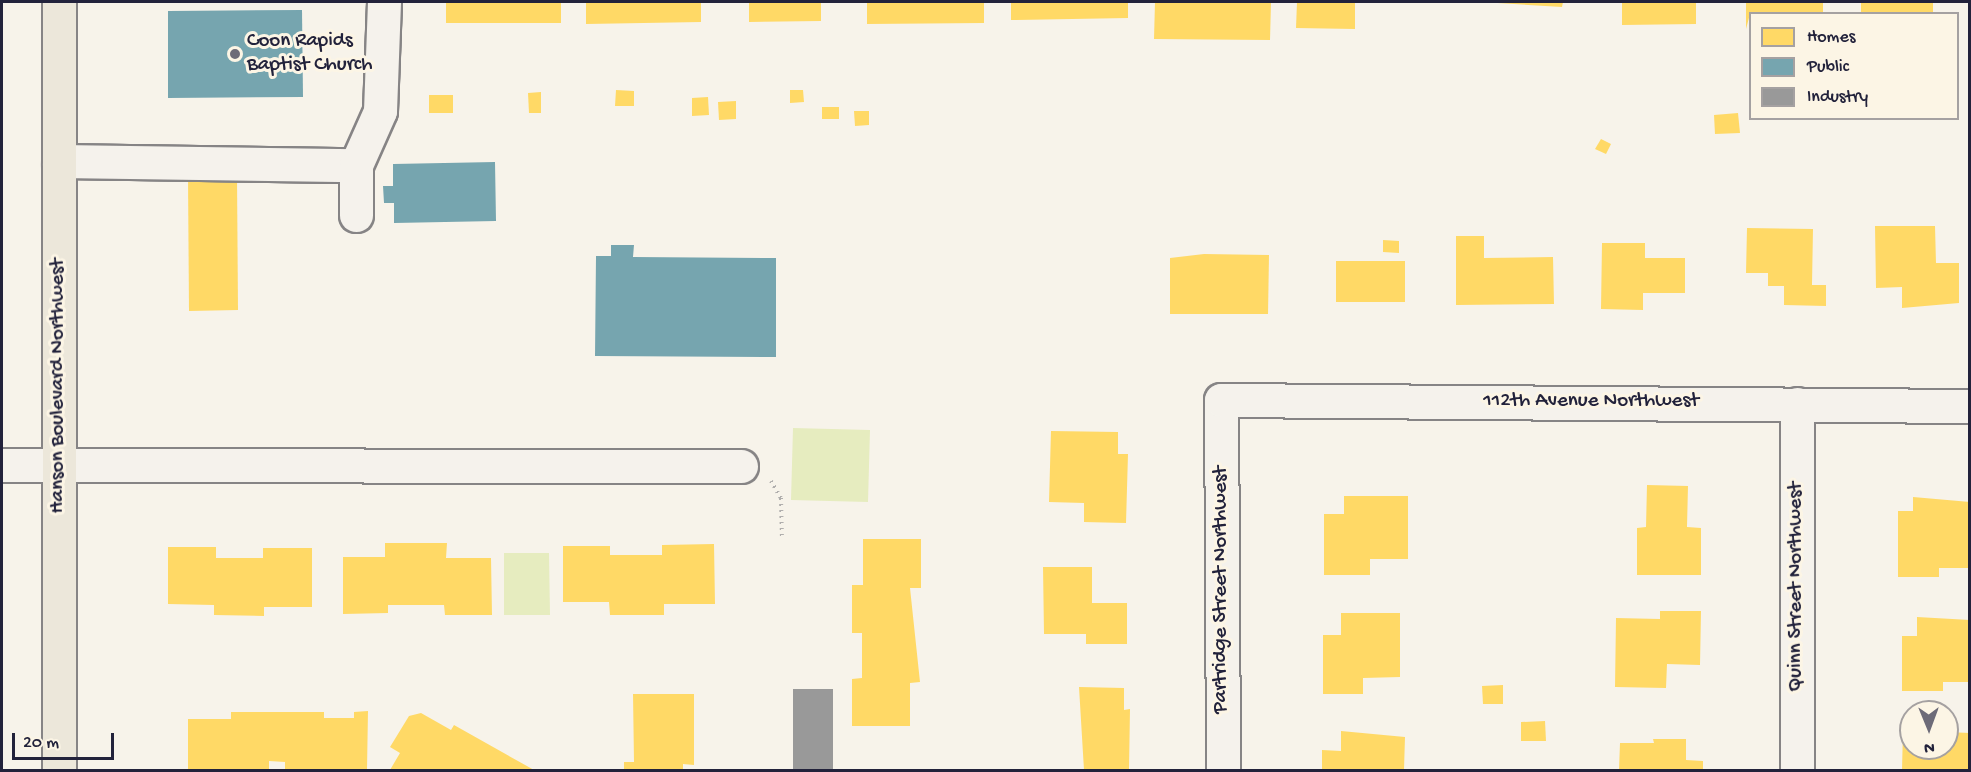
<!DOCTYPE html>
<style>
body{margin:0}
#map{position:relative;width:1971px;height:772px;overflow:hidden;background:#f7f3ea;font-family:"Gochi Hand",sans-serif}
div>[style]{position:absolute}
.green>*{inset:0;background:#e6ecbf}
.homes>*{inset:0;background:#ffd966}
.public>*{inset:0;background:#76a5af}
.industry>*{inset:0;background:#999}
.path>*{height:4px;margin-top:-2px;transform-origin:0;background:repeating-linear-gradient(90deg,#b0aead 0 1.5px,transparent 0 6px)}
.roads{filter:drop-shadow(2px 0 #868485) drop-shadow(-2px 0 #868485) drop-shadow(0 2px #868485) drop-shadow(0 -2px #868485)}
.minor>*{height:33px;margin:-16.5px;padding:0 16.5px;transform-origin:16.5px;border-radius:16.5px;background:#f5f2ec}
.major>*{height:33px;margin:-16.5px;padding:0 16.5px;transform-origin:16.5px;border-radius:16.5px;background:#ece7da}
.dots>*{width:16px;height:16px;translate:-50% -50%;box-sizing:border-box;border:3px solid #fcf5e5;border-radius:50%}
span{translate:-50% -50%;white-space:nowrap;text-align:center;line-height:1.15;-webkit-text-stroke:6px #fcf5e5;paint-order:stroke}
.poi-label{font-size:21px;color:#22223b}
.left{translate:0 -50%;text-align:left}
.street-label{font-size:21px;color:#22223b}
.frame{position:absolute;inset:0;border:3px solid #22223b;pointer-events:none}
.legend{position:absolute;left:1749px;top:12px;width:210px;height:108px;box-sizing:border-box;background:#fcf5e5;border:2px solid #a5a1a1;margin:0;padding:8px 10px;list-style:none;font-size:18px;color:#22223b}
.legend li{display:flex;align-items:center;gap:12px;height:30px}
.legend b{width:30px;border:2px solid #a5a1a1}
.north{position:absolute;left:1899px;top:700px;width:60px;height:60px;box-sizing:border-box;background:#fcf5e5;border:2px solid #a5a1a1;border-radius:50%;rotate:179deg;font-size:16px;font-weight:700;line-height:24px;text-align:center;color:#22223b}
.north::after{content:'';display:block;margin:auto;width:21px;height:27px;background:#6d6b78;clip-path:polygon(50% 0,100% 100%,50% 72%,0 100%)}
.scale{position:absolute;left:12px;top:733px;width:102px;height:27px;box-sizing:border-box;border:3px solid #22223b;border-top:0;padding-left:8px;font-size:18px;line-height:21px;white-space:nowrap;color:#22223b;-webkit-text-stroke:4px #fcf5e5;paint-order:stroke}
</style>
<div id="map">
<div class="green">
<i style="clip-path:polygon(793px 428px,870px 430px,868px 502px,791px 500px)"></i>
<i style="clip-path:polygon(504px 553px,549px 553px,550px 615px,504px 615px)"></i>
</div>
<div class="homes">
<i style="clip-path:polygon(446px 2px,561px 2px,561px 23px,446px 23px)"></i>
<i style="clip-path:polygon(586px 2px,701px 2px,701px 22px,586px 24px)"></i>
<i style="clip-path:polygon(749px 2px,821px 2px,821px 21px,749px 22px)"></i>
<i style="clip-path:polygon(867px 2px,984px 2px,984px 23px,867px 24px)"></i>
<i style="clip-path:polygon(1011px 2px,1128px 2px,1128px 18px,1011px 20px)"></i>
<i style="clip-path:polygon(1155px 2px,1271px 2px,1270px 40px,1154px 39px)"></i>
<i style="clip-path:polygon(1297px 2px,1355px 2px,1355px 29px,1296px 28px)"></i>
<i style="clip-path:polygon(1481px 2px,1563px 2px,1562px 7px)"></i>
<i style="clip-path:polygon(1622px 2px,1696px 2px,1696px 24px,1622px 25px)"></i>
<i style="clip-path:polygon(1746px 2px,1823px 2px,1823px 14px,1750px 14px,1746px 29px)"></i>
<i style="clip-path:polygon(1861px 2px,1933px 2px,1933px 14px,1861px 14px)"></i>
<i style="clip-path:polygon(616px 90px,634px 91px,634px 106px,615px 106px)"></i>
<i style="clip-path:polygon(790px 90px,803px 90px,804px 102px,790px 103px)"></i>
<i style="clip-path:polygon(541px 92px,541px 113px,529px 113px,528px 93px)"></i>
<i style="clip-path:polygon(429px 95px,453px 95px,453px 113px,429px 113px)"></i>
<i style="clip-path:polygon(708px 97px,709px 115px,692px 116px,692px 98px)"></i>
<i style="clip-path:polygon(736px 101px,736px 119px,719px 120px,718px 102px)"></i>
<i style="clip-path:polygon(822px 107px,839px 107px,839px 119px,822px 119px)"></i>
<i style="clip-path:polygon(854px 111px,869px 111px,869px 125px,855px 126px)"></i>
<i style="clip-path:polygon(1738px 113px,1740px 133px,1715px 134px,1714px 115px)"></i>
<i style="clip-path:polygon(1601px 139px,1611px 144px,1606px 154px,1595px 149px)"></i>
<i style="clip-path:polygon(188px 177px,237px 177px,238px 310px,189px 311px)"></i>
<i style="clip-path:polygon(1875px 226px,1935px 226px,1936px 263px,1959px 263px,1959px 303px,1902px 308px,1902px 287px,1876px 288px)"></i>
<i style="clip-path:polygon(1747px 228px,1813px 229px,1812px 285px,1826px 285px,1826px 306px,1784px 305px,1784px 286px,1768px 286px,1768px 273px,1746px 273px)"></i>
<i style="clip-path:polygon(1456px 236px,1484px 236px,1484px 258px,1553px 257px,1554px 304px,1456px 305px)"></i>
<i style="clip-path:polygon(1383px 240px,1399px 241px,1399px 253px,1383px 252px)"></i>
<i style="clip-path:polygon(1602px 243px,1645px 243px,1645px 258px,1685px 258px,1685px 293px,1643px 293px,1643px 310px,1601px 309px)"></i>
<i style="clip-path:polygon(1204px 254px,1269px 255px,1268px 314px,1170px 314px,1170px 258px)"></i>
<i style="clip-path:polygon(1336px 261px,1405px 261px,1405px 302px,1336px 302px)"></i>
<i style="clip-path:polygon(1051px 431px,1118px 432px,1118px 454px,1128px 454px,1126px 523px,1084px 522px,1084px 503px,1049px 502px)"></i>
<i style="clip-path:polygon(1647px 485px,1688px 486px,1687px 527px,1701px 528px,1701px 575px,1637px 575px,1637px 528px,1646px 527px)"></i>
<i style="clip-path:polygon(1344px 496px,1408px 496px,1408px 559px,1370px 559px,1370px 575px,1324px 575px,1324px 514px,1344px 514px)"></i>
<i style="clip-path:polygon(1913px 497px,1970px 502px,1970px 568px,1939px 568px,1939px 577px,1898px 577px,1898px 511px,1913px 511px)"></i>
<i style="clip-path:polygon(863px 539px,921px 539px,921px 588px,910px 588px,920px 682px,910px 683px,910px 726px,852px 726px,852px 679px,862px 678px,862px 633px,852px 633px,852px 585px,863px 585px)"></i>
<i style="clip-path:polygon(385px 543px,447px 543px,446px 558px,491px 558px,492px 615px,445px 615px,444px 605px,388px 605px,388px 613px,343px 614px,343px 557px,385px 557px)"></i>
<i style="clip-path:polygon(714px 544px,715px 604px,664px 604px,664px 615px,610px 615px,609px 602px,563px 602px,563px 546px,610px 546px,610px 555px,662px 555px,662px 545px)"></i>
<i style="clip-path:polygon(168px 547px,216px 547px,216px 558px,263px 558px,263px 548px,312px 548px,312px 607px,264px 607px,264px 616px,214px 615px,214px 605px,168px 604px)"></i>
<i style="clip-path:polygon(1043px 567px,1092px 567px,1092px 603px,1127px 603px,1127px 644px,1086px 644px,1086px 634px,1044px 634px)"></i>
<i style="clip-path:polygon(1660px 611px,1701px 611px,1700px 665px,1667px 664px,1666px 688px,1615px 687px,1616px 618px,1660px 619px)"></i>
<i style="clip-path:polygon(1341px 613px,1400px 613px,1400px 677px,1363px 678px,1363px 694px,1323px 694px,1323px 635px,1341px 635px)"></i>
<i style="clip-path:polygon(1917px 617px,1970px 620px,1970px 682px,1943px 682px,1943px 691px,1902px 691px,1902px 636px,1917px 636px)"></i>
<i style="clip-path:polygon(1503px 685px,1503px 704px,1483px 704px,1482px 686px)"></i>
<i style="clip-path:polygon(1079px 687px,1124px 688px,1124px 710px,1130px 709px,1129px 770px,1084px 770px)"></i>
<i style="clip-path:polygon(633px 694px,694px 694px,694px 765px,683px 764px,683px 770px,624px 770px,624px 762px,634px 762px)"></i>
<i style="clip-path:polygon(368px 711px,367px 770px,285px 770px,285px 762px,269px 761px,269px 770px,188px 769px,188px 719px,231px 719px,231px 712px,324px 712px,324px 718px,354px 718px,354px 712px)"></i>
<i style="clip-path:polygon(421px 713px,451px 730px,454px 725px,534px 770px,390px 770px,400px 753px,390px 747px,409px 716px)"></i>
<i style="clip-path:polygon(1545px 721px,1546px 741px,1521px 741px,1521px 722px)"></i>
<i style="clip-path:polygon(1341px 731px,1405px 737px,1404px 770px,1322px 770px,1322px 750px,1341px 751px)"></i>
<i style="clip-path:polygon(1903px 731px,1911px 731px,1911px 748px,1947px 748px,1947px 732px,1970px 733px,1970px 770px,1902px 770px)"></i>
<i style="clip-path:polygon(1653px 739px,1686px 739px,1686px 760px,1703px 761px,1703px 770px,1619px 770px,1620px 743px,1654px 743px)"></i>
</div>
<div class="public">
<i style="clip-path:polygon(302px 10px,303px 97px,168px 98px,168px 11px)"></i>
<i style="clip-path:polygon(495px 162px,496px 221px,394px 223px,394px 203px,384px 203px,383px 186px,393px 186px,393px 164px)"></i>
<i style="clip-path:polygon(611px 245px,634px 245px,633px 257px,776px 258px,776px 357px,595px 356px,596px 256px,611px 256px)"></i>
</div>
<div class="industry">
<i style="clip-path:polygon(793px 689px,833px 689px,833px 770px,793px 770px)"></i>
</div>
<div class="path">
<i style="left:771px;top:481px;width:20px;rotate:60deg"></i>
<i style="left:781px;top:498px;width:40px;rotate:88.6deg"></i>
</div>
<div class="roads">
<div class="minor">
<i style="left:59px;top:161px;width:297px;rotate:0.8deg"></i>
<i style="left:356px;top:215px;width:50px;rotate:-90deg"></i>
<i style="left:356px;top:165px;width:59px;rotate:-66deg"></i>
<i style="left:380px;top:111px;width:109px;rotate:-87.9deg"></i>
<i style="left:2px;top:465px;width:739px;rotate:0.08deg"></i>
<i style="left:1223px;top:770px;width:370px;rotate:-90.3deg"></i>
<i style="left:1221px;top:400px;width:749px;rotate:0.46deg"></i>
<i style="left:1797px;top:770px;width:366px;rotate:-90deg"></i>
</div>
<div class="major">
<i style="left:59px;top:2px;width:768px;rotate:90deg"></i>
</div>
</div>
<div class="dots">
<i style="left:235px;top:54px;background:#6d6b78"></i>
</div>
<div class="poi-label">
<span class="left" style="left:247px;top:54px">Coon Rapids<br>Baptist Church</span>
</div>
<div class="street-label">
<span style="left:59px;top:386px;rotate:-90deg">Hanson Boulevard Northwest</span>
<span style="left:1591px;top:402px">112th Avenue Northwest</span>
<span style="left:1797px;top:587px;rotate:-90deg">Quinn Street Northwest</span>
<span style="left:1222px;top:590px;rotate:-90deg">Partridge Street Northwest</span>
</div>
<div class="frame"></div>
<ul class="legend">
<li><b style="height:16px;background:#ffd966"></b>Homes</li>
<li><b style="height:16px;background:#76a5af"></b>Public</li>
<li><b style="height:16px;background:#999"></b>Industry</li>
</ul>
<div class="north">N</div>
<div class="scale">20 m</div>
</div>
